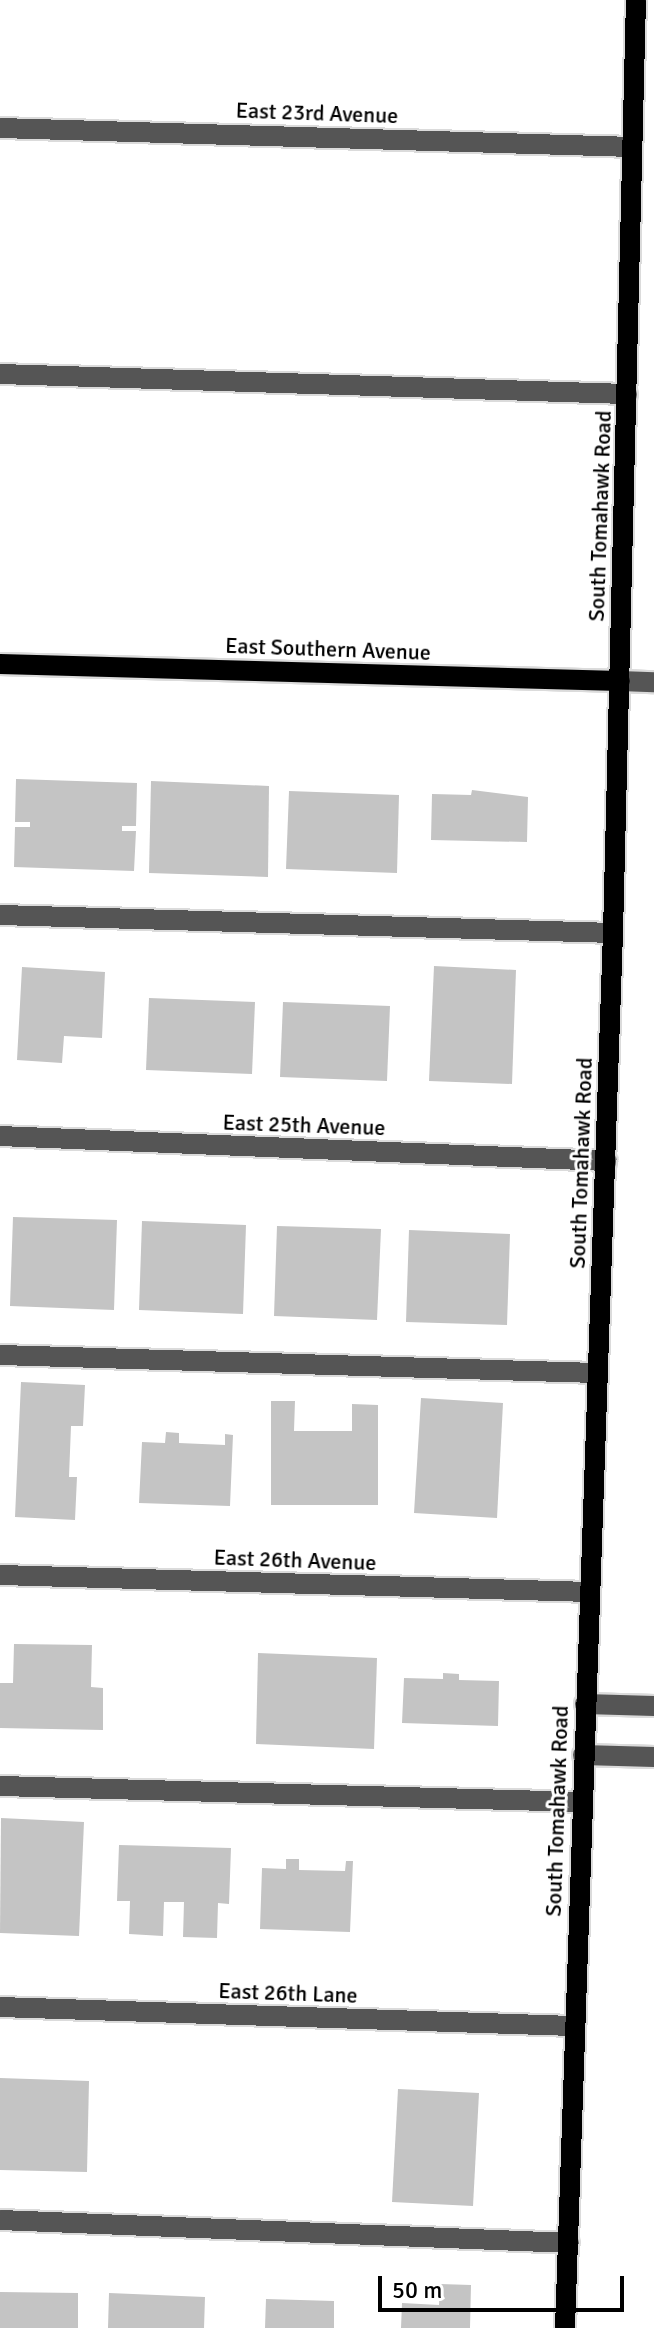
<!DOCTYPE html>
<style>
body{margin:0}
#map{position:relative;width:654px;height:2328px;overflow:hidden;background:#fff;font-family:Signika,sans-serif}
div>[style]{position:absolute}
.building>*{inset:0;background:#c4c4c4}
.roads{filter:drop-shadow(2px 0 #dbdbdb) drop-shadow(-2px 0 #dbdbdb) drop-shadow(0 2px #dbdbdb) drop-shadow(0 -2px #dbdbdb)}
.minor>*{height:20px;margin:-10px;padding:0 10px;transform-origin:10px;border-radius:10px;background:#555}
.major>*{height:20px;margin:-10px;padding:0 10px;transform-origin:10px;border-radius:10px;background:#000}
span{translate:-50% -50%;white-space:nowrap;text-align:center;line-height:1.15;-webkit-text-stroke:6px #fff;paint-order:stroke}
.street-label{font-size:22px;color:#000}
.scale{position:absolute;left:378px;top:2276px;width:246px;height:36px;box-sizing:border-box;border:4px solid #000;border-top:0;padding-left:10px;font-size:24px;line-height:28px;white-space:nowrap;color:#000;-webkit-text-stroke:6px #fff;paint-order:stroke}
</style>
<div id="map">
<div class="building">
<i style="clip-path:polygon(16px 779px,137px 783px,136px 826px,122px 826px,122px 831px,136px 831px,134px 871px,14px 867px,15px 827px,30px 827px,30px 822px,15px 822px)"></i>
<i style="clip-path:polygon(151px 781px,269px 786px,268px 877px,149px 873px)"></i>
<i style="clip-path:polygon(472px 790px,528px 797px,527px 842px,431px 840px,432px 794px,471px 795px)"></i>
<i style="clip-path:polygon(289px 791px,399px 795px,397px 873px,286px 869px)"></i>
<i style="clip-path:polygon(434px 966px,516px 970px,512px 1084px,429px 1081px)"></i>
<i style="clip-path:polygon(22px 967px,105px 972px,102px 1038px,64px 1036px,62px 1063px,17px 1060px)"></i>
<i style="clip-path:polygon(149px 998px,255px 1002px,252px 1074px,146px 1070px)"></i>
<i style="clip-path:polygon(283px 1002px,390px 1006px,387px 1081px,280px 1077px)"></i>
<i style="clip-path:polygon(13px 1217px,117px 1220px,114px 1310px,10px 1306px)"></i>
<i style="clip-path:polygon(142px 1221px,246px 1225px,243px 1314px,139px 1310px)"></i>
<i style="clip-path:polygon(277px 1226px,381px 1229px,377px 1320px,274px 1316px)"></i>
<i style="clip-path:polygon(409px 1230px,510px 1234px,507px 1325px,406px 1322px)"></i>
<i style="clip-path:polygon(21px 1382px,85px 1385px,83px 1426px,71px 1426px,69px 1477px,77px 1477px,75px 1520px,15px 1517px)"></i>
<i style="clip-path:polygon(421px 1398px,503px 1403px,497px 1518px,414px 1513px)"></i>
<i style="clip-path:polygon(271px 1401px,295px 1401px,294px 1431px,352px 1431px,352px 1404px,378px 1405px,378px 1505px,271px 1505px)"></i>
<i style="clip-path:polygon(166px 1432px,179px 1433px,179px 1443px,225px 1445px,225px 1434px,233px 1435px,230px 1506px,139px 1503px,142px 1442px,165px 1443px)"></i>
<i style="clip-path:polygon(14px 1644px,92px 1645px,91px 1687px,103px 1688px,103px 1730px,0 1728px,0 1683px,13px 1683px)"></i>
<i style="clip-path:polygon(258px 1653px,377px 1658px,374px 1749px,256px 1744px)"></i>
<i style="clip-path:polygon(443px 1673px,459px 1674px,459px 1680px,499px 1681px,498px 1726px,402px 1723px,404px 1678px,443px 1679px)"></i>
<i style="clip-path:polygon(1px 1818px,84px 1822px,79px 1936px,0 1933px)"></i>
<i style="clip-path:polygon(119px 1845px,231px 1848px,229px 1904px,218px 1903px,217px 1938px,183px 1937px,184px 1902px,164px 1902px,163px 1936px,129px 1934px,130px 1901px,117px 1901px)"></i>
<i style="clip-path:polygon(286px 1859px,299px 1859px,299px 1870px,345px 1871px,346px 1861px,353px 1861px,350px 1932px,260px 1929px,262px 1868px,286px 1869px)"></i>
<i style="clip-path:polygon(0 2078px,89px 2081px,87px 2172px,0 2170px)"></i>
<i style="clip-path:polygon(398px 2089px,479px 2093px,473px 2206px,392px 2202px)"></i>
<i style="clip-path:polygon(440px 2284px,471px 2285px,470px 2328px,401px 2328px,402px 2303px,439px 2305px)"></i>
<i style="clip-path:polygon(0 2292px,78px 2293px,78px 2328px,0 2328px)"></i>
<i style="clip-path:polygon(109px 2293px,205px 2297px,204px 2328px,108px 2328px)"></i>
<i style="clip-path:polygon(266px 2299px,334px 2301px,334px 2328px,265px 2328px)"></i>
</div>
<div class="roads">
<div class="minor">
<i style="left:0;top:128px;width:632px;rotate:1.72deg"></i>
<i style="left:0;top:374px;width:627px;rotate:1.83deg"></i>
<i style="left:620px;top:681px;width:34px;rotate:2deg"></i>
<i style="left:0;top:915px;width:613px;rotate:1.68deg"></i>
<i style="left:0;top:1136px;width:607px;rotate:2.36deg"></i>
<i style="left:0;top:1355px;width:597px;rotate:1.73deg"></i>
<i style="left:0;top:1575px;width:589px;rotate:1.65deg"></i>
<i style="left:585px;top:1704px;width:69px;rotate:1.7deg"></i>
<i style="left:583px;top:1755px;width:71px;rotate:1.6deg"></i>
<i style="left:0;top:1786px;width:582px;rotate:1.57deg"></i>
<i style="left:0;top:2007px;width:574px;rotate:1.9deg"></i>
<i style="left:0;top:2220px;width:569px;rotate:2.31deg"></i>
</div>
<div class="major">
<i style="left:0;top:664px;width:620px;rotate:1.57deg"></i>
<i style="left:565px;top:2328px;width:1396px;rotate:-88.03deg"></i>
<i style="left:613px;top:933px;width:933px;rotate:-88.59deg"></i>
</div>
</div>
<div class="street-label">
<span style="left:317px;top:113px;rotate:2deg">East 23rd Avenue</span>
<span style="left:600px;top:516px;rotate:-88deg">South Tomahawk Road</span>
<span style="left:328px;top:649px;rotate:2deg">East Southern Avenue</span>
<span style="left:304px;top:1125px;rotate:2deg">East 25th Avenue</span>
<span style="left:581px;top:1163px;rotate:-88deg">South Tomahawk Road</span>
<span style="left:295px;top:1560px;rotate:2deg">East 26th Avenue</span>
<span style="left:557px;top:1811px;rotate:-88deg">South Tomahawk Road</span>
<span style="left:288px;top:1993px;rotate:2deg">East 26th Lane</span>
</div>
<div class="scale">50 m</div>
</div>
